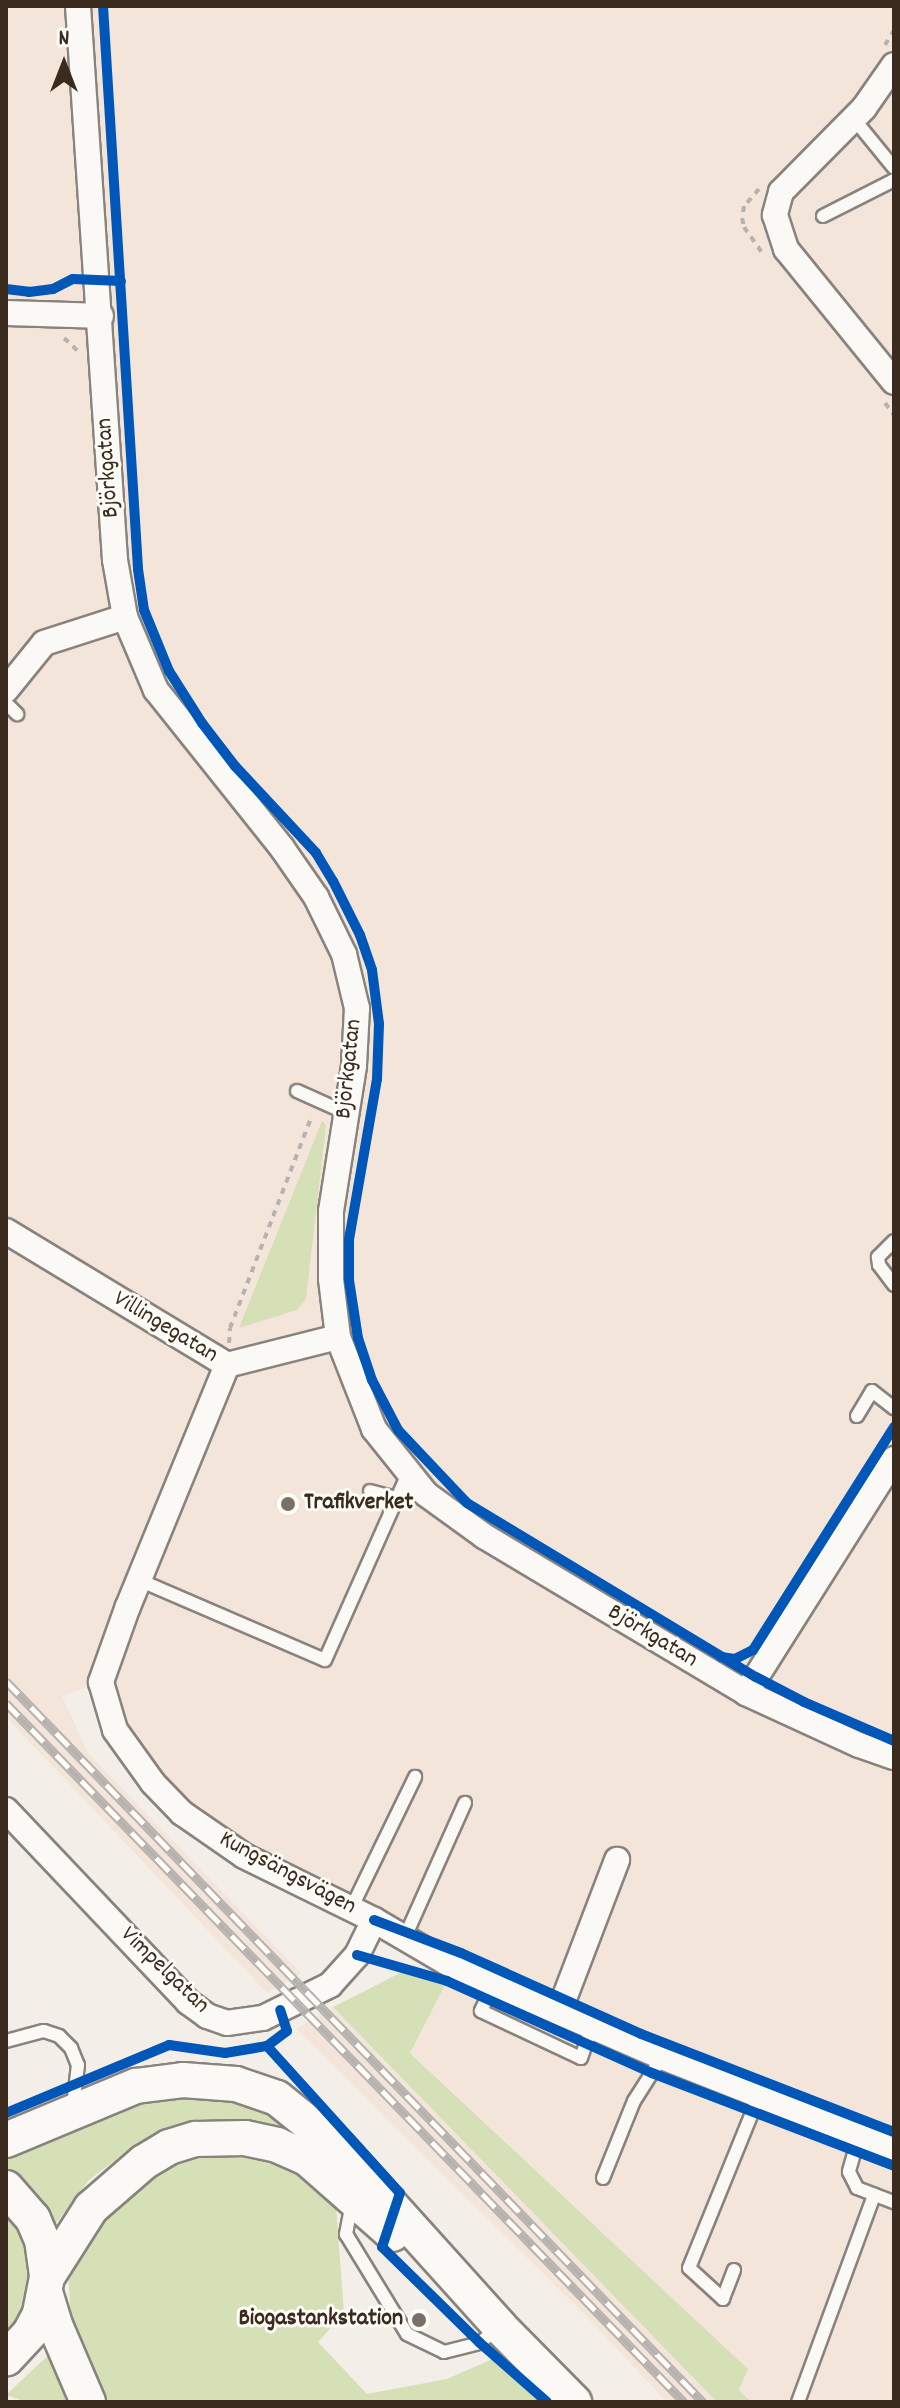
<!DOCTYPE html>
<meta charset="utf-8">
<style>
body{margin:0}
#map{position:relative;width:900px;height:2408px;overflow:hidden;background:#f4eee8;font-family:Dekko,sans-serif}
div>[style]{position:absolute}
.built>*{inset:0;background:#f3e5d9}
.green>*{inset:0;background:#d5e0b6}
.path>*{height:4px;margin-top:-2px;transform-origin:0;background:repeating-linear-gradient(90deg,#b5b2af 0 6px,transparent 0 12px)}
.roads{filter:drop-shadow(2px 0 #89837e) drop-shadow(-2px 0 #89837e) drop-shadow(0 2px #89837e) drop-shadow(0 -2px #89837e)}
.lane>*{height:12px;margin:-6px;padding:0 6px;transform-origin:6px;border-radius:6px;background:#faf9f6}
.street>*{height:24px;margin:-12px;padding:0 12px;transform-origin:12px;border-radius:12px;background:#faf9f6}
.secondary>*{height:34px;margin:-17px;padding:0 17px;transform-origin:17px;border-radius:17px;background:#faf9f6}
.rail>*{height:9px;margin-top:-4.5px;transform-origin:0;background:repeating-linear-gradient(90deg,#fdfcf7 0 18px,#b5b2af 0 36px);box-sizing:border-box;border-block:2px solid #b5b2af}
.cycleway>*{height:10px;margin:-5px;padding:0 5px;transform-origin:5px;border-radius:5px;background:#0057b8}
.dots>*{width:22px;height:22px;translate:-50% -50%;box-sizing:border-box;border:4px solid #fdfcf7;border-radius:50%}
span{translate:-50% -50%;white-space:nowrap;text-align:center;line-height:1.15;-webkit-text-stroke:6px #fdfcf7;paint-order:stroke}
.street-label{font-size:24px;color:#3b2a1e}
.poi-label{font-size:24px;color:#3b2a1e;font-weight:700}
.left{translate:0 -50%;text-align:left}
.right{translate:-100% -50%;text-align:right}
.frame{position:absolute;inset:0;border:8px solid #3b2a1e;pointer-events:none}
.north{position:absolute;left:24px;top:24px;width:80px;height:80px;-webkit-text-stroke:6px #fdfcf7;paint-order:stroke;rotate:0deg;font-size:22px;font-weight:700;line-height:32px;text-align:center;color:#3b2a1e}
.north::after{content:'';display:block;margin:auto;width:28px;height:36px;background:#3b2a1e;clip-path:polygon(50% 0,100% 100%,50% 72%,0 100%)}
</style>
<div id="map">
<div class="built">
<i style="clip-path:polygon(6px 6px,894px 6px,894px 2127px,841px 2106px,827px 2145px,894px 2172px,894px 2402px,751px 2402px,739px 2391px,748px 2369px,410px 2052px,454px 1967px,244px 1856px,153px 1783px,101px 1682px,62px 1696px,88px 1753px,301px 1973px,267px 1993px,6px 1717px)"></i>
<i style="clip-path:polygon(333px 2007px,484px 2159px,721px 2402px,667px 2402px,580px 2310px,296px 2029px)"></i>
</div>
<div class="green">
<i style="clip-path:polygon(322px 1121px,326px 1125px,306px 1299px,297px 1310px,239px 1328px)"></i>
<i style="clip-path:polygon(406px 1970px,447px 1981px,410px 2053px,748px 2369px,739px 2390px,751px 2402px,717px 2402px,333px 2007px)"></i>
<i style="clip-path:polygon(218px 2091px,284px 2117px,312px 2155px,157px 2139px,121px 2156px,89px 2180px,47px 2235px,6px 2181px,6px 2160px,143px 2096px)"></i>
<i style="clip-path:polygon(251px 2153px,282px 2158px,335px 2193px,344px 2313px,318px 2342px,367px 2394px,447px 2379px,497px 2357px,541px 2402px,99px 2402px,79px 2360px,70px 2307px,68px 2270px,96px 2215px,166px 2168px,211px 2154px)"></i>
<i style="clip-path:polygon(6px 2202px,32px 2235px,39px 2301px,6px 2350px)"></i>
<i style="clip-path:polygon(57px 2347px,84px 2402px,27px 2402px,6px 2395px)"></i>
</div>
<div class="path">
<i style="left:885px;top:45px;width:17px;rotate:-59deg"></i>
<i style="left:759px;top:189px;width:23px;rotate:131deg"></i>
<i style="left:744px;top:206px;width:12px;rotate:99deg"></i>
<i style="left:742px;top:218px;width:9px;rotate:77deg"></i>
<i style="left:744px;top:227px;width:35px;rotate:55deg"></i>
<i style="left:64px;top:338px;width:19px;rotate:43deg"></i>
<i style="left:885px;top:403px;width:15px;rotate:53deg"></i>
<i style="left:229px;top:1343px;width:15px;rotate:-86deg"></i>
<i style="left:230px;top:1328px;width:228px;rotate:-68.9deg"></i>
</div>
<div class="roads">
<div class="lane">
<i style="left:854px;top:119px;width:63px;rotate:50.8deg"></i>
<i style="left:823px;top:216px;width:80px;rotate:-26.9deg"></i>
<i style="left:6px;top:703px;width:16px;rotate:45deg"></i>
<i style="left:297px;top:1091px;width:54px;rotate:24.2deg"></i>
<i style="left:894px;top:1241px;width:23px;rotate:135deg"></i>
<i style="left:878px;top:1257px;width:8px;rotate:83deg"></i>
<i style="left:879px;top:1265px;width:25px;rotate:53deg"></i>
<i style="left:857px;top:1416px;width:29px;rotate:-59deg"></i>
<i style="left:872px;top:1391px;width:28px;rotate:38deg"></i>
<i style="left:370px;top:1491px;width:27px;rotate:15deg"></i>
<i style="left:139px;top:1580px;width:202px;rotate:23.3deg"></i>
<i style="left:325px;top:1660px;width:204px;rotate:-66deg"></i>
<i style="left:351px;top:1909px;width:147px;rotate:-64.1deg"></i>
<i style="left:405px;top:1937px;width:147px;rotate:-65.9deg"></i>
<i style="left:494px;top:1984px;width:30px;rotate:116deg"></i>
<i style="left:481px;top:2011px;width:110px;rotate:25.2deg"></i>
<i style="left:581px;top:2058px;width:34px;rotate:-71deg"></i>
<i style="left:6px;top:2041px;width:39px;rotate:-15deg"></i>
<i style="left:44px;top:2031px;width:16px;rotate:18deg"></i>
<i style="left:59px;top:2036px;width:17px;rotate:45deg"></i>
<i style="left:71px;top:2048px;width:18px;rotate:68deg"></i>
<i style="left:78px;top:2065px;width:41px;rotate:97deg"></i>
<i style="left:859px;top:2136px;width:37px;rotate:106deg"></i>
<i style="left:849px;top:2172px;width:18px;rotate:63deg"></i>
<i style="left:857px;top:2188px;width:40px;rotate:21deg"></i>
<i style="left:603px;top:2178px;width:83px;rotate:-68.1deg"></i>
<i style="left:634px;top:2101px;width:52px;rotate:-57.5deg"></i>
<i style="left:352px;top:2203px;width:32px;rotate:101deg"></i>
<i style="left:346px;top:2234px;width:117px;rotate:58.6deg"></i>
<i style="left:407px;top:2334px;width:41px;rotate:25.9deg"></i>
<i style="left:444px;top:2352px;width:37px;rotate:-14deg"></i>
<i style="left:480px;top:2343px;width:23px;rotate:-41deg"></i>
<i style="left:734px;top:2270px;width:31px;rotate:111deg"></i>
<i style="left:723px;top:2299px;width:46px;rotate:-137.6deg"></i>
<i style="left:689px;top:2268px;width:186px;rotate:-67.9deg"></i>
<i style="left:798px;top:2402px;width:221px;rotate:-69.8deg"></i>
</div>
<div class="street">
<i style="left:78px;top:6px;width:555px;rotate:86.18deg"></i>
<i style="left:115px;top:560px;width:58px;rotate:80deg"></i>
<i style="left:125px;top:617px;width:79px;rotate:67deg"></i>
<i style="left:156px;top:690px;width:202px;rotate:51.4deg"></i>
<i style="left:282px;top:848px;width:60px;rotate:55.2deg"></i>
<i style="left:316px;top:897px;width:64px;rotate:63.8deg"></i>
<i style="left:344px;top:954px;width:56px;rotate:76.5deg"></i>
<i style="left:357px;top:1008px;width:58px;rotate:93deg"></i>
<i style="left:354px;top:1066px;width:147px;rotate:99deg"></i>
<i style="left:331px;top:1211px;width:68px;rotate:90deg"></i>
<i style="left:331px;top:1279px;width:58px;rotate:83.1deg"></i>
<i style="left:338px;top:1337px;width:99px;rotate:68.6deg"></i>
<i style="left:374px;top:1429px;width:83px;rotate:51.3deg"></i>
<i style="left:426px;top:1494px;width:72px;rotate:35.9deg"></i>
<i style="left:484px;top:1536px;width:305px;rotate:30.9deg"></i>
<i style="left:746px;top:1693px;width:124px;rotate:24.7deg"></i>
<i style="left:859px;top:1745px;width:37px;rotate:19deg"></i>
<i style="left:894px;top:65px;width:52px;rotate:124.9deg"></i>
<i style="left:864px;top:108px;width:118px;rotate:134.7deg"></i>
<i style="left:781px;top:192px;width:24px;rotate:105deg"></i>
<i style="left:775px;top:215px;width:36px;rotate:72deg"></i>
<i style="left:786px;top:249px;width:171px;rotate:50.9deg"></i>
<i style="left:6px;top:313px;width:95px;rotate:1.8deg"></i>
<i style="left:6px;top:690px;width:60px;rotate:-51deg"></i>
<i style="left:44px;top:643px;width:85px;rotate:-17.8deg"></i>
<i style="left:6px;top:1231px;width:258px;rotate:31.2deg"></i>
<i style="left:227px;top:1365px;width:114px;rotate:-14.2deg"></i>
<i style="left:227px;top:1365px;width:261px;rotate:112.3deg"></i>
<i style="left:128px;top:1606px;width:81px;rotate:109.6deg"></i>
<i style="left:101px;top:1682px;width:50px;rotate:73.7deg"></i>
<i style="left:115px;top:1730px;width:65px;rotate:54.4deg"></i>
<i style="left:153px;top:1783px;width:42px;rotate:46deg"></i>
<i style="left:182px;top:1813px;width:75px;rotate:34.7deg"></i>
<i style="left:244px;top:1856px;width:145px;rotate:26.2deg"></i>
<i style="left:374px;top:1920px;width:93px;rotate:30.4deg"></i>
<i style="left:454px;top:1967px;width:227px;rotate:23.4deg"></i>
<i style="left:662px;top:2057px;width:250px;rotate:21.6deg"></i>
<i style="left:746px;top:1693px;width:277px;rotate:-57.7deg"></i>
<i style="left:6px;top:1810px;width:265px;rotate:46.5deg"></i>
<i style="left:188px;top:2002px;width:24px;rotate:36deg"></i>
<i style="left:207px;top:2016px;width:21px;rotate:19deg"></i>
<i style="left:227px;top:2023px;width:36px;rotate:-8deg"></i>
<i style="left:263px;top:2018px;width:75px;rotate:-26.2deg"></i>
<i style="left:330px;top:1985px;width:40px;rotate:-48deg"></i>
<i style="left:357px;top:1955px;width:39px;rotate:-64deg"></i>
<i style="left:559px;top:2012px;width:163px;rotate:-69.1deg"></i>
</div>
<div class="secondary">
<i style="left:6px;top:2140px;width:141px;rotate:-22.6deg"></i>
<i style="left:136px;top:2086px;width:47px;rotate:-7.3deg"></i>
<i style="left:183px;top:2080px;width:53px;rotate:4.3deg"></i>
<i style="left:236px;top:2084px;width:43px;rotate:18.9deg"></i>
<i style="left:277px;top:2098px;width:80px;rotate:38.9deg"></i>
<i style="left:339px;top:2148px;width:239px;rotate:48deg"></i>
<i style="left:499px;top:2326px;width:107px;rotate:45.4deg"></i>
<i style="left:6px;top:2188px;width:41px;rotate:48.9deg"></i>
<i style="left:33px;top:2219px;width:23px;rotate:67deg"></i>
<i style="left:42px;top:2240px;width:37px;rotate:82deg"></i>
<i style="left:47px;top:2277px;width:38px;rotate:101deg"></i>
<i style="left:40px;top:2314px;width:21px;rotate:118deg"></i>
<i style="left:30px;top:2333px;width:35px;rotate:133deg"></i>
<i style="left:47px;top:2277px;width:82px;rotate:-57.5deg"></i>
<i style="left:91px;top:2208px;width:70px;rotate:-41deg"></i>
<i style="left:144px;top:2162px;width:29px;rotate:-31deg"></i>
<i style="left:169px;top:2147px;width:28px;rotate:-17deg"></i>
<i style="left:196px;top:2139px;width:49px;rotate:-1.2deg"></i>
<i style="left:245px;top:2138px;width:33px;rotate:12deg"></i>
<i style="left:277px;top:2145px;width:34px;rotate:24deg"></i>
<i style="left:308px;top:2159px;width:113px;rotate:41.4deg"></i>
<i style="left:45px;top:2292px;width:34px;rotate:73deg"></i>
<i style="left:55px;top:2325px;width:84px;rotate:66.8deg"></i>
</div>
</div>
<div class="rail">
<i style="left:6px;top:1681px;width:1003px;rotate:45.97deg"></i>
<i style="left:6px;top:1703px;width:974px;rotate:45.87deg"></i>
</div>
<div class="cycleway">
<i style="left:103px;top:6px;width:564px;rotate:86.44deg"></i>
<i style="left:138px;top:569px;width:41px;rotate:81.7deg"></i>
<i style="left:144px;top:610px;width:66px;rotate:67.7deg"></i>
<i style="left:169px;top:671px;width:62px;rotate:57.6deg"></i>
<i style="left:202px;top:723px;width:54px;rotate:52.5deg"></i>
<i style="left:235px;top:766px;width:119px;rotate:47deg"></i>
<i style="left:316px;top:853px;width:33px;rotate:59deg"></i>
<i style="left:333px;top:881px;width:60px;rotate:63.4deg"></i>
<i style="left:360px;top:935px;width:37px;rotate:71deg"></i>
<i style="left:372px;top:970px;width:54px;rotate:82.6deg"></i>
<i style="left:379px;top:1024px;width:55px;rotate:92.1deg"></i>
<i style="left:377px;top:1079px;width:163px;rotate:99.9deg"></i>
<i style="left:349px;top:1240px;width:40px;rotate:90deg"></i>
<i style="left:349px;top:1280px;width:59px;rotate:81.2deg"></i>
<i style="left:358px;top:1338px;width:44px;rotate:71.6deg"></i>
<i style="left:372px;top:1380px;width:56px;rotate:62.5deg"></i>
<i style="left:398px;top:1430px;width:100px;rotate:46.6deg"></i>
<i style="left:467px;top:1503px;width:337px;rotate:31.1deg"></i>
<i style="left:756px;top:1677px;width:54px;rotate:27.5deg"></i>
<i style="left:804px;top:1702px;width:98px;rotate:23.4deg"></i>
<i style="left:6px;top:289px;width:23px;rotate:7deg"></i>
<i style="left:29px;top:292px;width:24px;rotate:-7deg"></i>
<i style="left:53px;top:289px;width:22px;rotate:-27deg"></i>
<i style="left:73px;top:279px;width:48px;rotate:2.4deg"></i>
<i style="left:721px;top:1657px;width:14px;rotate:8deg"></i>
<i style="left:735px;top:1659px;width:20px;rotate:-27deg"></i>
<i style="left:753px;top:1650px;width:264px;rotate:-57.7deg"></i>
<i style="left:374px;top:1920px;width:93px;rotate:20.8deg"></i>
<i style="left:461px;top:1953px;width:197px;rotate:24.2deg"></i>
<i style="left:641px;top:2034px;width:271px;rotate:21.2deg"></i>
<i style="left:357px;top:1955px;width:94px;rotate:16.1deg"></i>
<i style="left:447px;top:1981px;width:225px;rotate:24.2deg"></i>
<i style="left:652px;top:2073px;width:259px;rotate:21deg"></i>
<i style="left:267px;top:2046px;width:198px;rotate:47.9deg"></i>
<i style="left:400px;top:2193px;width:57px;rotate:108.4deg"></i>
<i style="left:382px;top:2247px;width:137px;rotate:44.4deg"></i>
<i style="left:480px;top:2343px;width:89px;rotate:41.4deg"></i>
<i style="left:6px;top:2113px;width:177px;rotate:-22.6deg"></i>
<i style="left:169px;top:2045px;width:57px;rotate:8.1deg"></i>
<i style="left:225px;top:2053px;width:43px;rotate:-9.5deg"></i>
<i style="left:267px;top:2046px;width:25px;rotate:-37deg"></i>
<i style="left:287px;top:2031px;width:22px;rotate:-108deg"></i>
</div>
<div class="dots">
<i style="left:288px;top:1504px;background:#7c6f65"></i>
<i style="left:419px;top:2320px;background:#7c6f65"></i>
</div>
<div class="street-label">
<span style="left:109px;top:468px;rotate:-94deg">Björkgatan</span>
<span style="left:350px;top:1069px;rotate:-84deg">Björkgatan</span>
<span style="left:165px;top:1328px;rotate:31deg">Villingegatan</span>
<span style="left:652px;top:1637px;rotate:31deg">Björkgatan</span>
<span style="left:287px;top:1874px;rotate:28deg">Kungsängsvägen</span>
<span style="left:164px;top:1971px;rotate:44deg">Vimpelgatan</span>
</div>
<div class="poi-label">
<span class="left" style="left:304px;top:1504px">Trafikverket</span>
<span class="right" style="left:403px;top:2320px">Biogastankstation</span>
</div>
<div class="frame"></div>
<div class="north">N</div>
</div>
